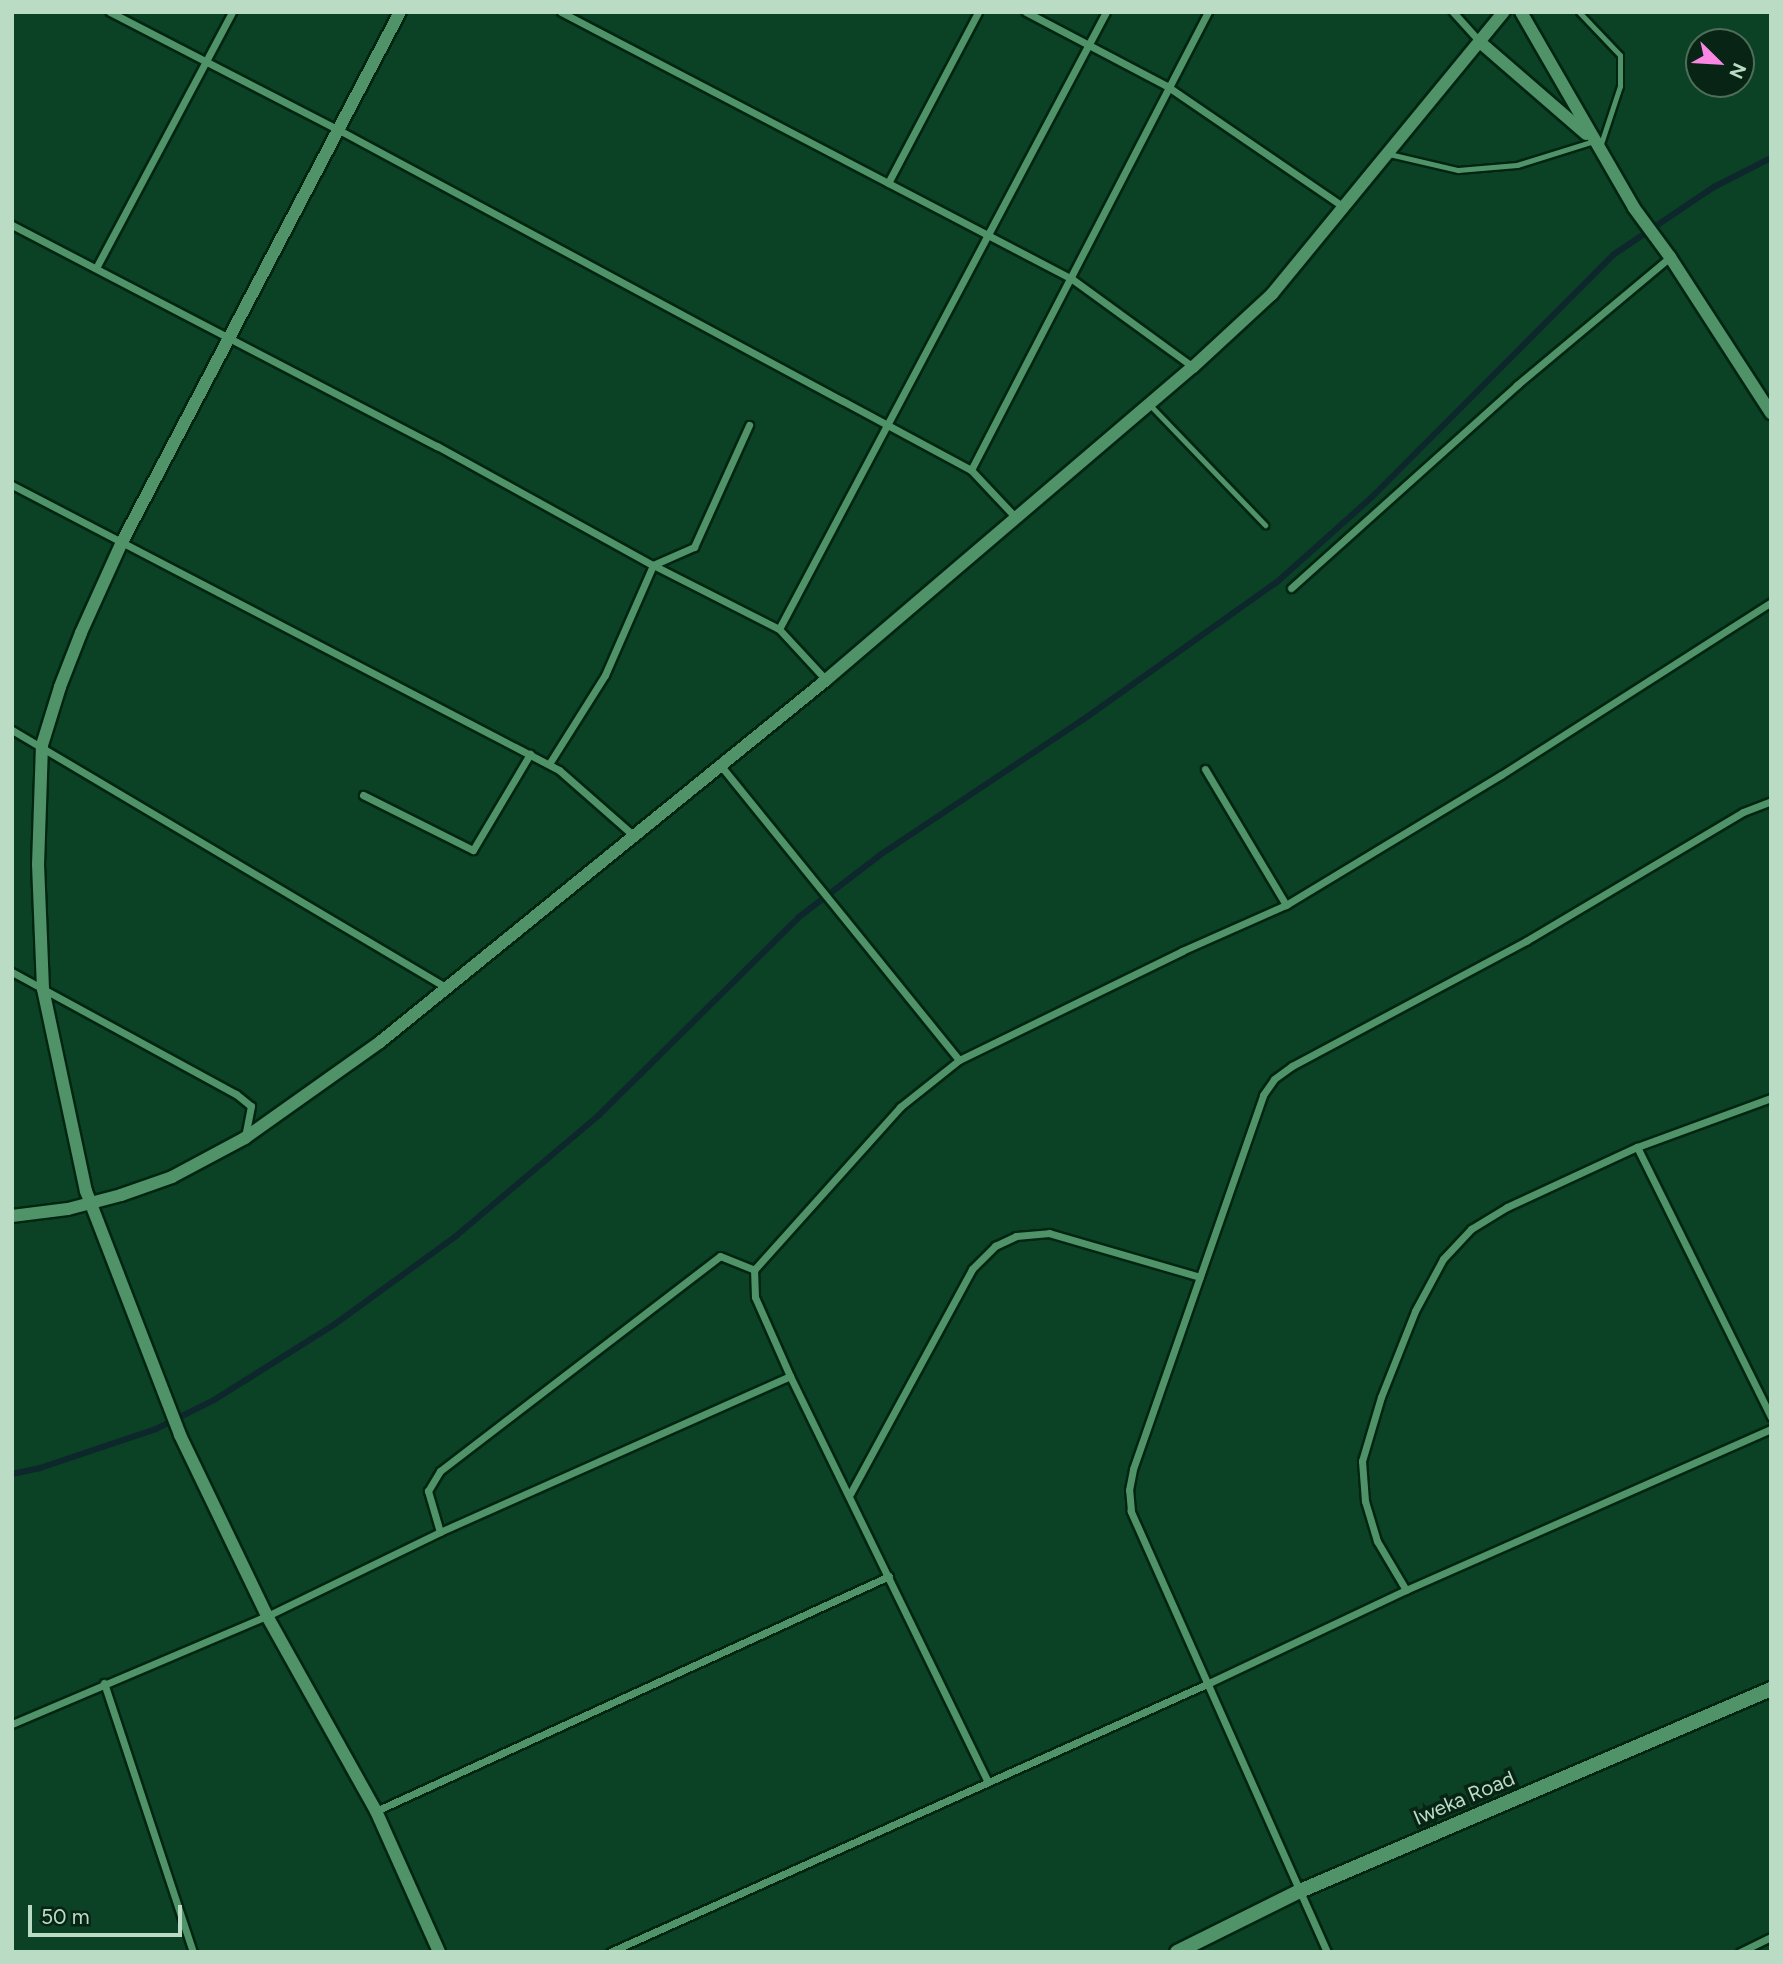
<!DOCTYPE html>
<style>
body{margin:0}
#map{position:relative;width:1783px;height:1964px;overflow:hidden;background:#0b4124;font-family:Figtree,sans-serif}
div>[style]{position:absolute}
.stream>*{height:6px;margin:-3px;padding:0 3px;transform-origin:3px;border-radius:3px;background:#0d272d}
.roads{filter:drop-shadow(2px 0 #012511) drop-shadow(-2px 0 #012511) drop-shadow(0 2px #012511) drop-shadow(0 -2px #012511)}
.service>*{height:5px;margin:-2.5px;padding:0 2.5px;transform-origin:2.5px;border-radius:2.5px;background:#509369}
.minor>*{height:7px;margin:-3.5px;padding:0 3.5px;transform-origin:3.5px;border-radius:3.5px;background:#509369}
.tertiary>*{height:12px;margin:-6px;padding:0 6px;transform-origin:6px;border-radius:6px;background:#509369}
.secondary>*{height:14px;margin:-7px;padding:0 7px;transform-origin:7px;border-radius:7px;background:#509369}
span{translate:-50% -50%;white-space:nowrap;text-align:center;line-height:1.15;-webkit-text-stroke:7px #082414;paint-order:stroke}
.street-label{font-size:21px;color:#badbc4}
.frame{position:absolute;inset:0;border:14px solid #badbc4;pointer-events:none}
.north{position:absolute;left:1685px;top:28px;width:70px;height:70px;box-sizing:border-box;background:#082414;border:2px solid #4f6d5a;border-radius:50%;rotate:114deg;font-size:19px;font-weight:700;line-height:28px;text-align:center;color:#badbc4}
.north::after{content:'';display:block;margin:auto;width:24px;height:32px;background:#fb87e5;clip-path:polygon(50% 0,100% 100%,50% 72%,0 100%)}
.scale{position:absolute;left:28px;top:1905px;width:154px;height:32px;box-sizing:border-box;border:4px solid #badbc4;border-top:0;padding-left:9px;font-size:21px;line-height:24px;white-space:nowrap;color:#badbc4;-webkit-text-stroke:5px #082414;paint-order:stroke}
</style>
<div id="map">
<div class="stream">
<i style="left:12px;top:1474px;width:29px;rotate:-12deg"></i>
<i style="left:40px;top:1468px;width:122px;rotate:-18.6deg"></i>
<i style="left:156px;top:1429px;width:65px;rotate:-26.6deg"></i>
<i style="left:214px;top:1400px;width:143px;rotate:-32.1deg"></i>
<i style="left:335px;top:1324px;width:150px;rotate:-36deg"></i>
<i style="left:456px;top:1236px;width:187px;rotate:-40.2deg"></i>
<i style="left:599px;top:1115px;width:281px;rotate:-44.7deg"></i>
<i style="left:799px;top:917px;width:102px;rotate:-37.4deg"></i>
<i style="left:880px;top:855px;width:245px;rotate:-33.7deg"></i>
<i style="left:1084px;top:719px;width:237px;rotate:-35.4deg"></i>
<i style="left:1277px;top:582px;width:127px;rotate:-41.8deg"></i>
<i style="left:1372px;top:497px;width:342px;rotate:-45.1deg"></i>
<i style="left:1613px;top:255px;width:122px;rotate:-34deg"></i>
<i style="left:1714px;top:187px;width:64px;rotate:-27deg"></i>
</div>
<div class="roads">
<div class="service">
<i style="left:1579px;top:12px;width:59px;rotate:46.4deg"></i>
<i style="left:1620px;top:55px;width:31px;rotate:90deg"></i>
<i style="left:1620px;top:86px;width:64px;rotate:108.2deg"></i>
<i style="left:1389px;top:154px;width:71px;rotate:13.1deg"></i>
<i style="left:1458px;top:170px;width:59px;rotate:-4.8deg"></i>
<i style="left:1517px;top:165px;width:81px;rotate:-17.3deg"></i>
<i style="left:1149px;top:404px;width:168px;rotate:46.2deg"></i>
</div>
<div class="minor">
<i style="left:110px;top:12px;width:258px;rotate:27.3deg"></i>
<i style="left:339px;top:130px;width:718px;rotate:28.28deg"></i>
<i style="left:971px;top:470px;width:66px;rotate:46.8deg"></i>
<i style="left:561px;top:12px;width:577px;rotate:27.59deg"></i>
<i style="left:1072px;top:279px;width:150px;rotate:36deg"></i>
<i style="left:1026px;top:12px;width:159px;rotate:27.7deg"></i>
<i style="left:1167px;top:86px;width:214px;rotate:34.4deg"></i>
<i style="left:1453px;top:12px;width:42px;rotate:47.9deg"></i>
<i style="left:888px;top:183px;width:193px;rotate:-62.2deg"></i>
<i style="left:12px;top:225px;width:479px;rotate:27.5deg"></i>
<i style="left:437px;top:446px;width:247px;rotate:28.9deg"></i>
<i style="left:653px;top:565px;width:141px;rotate:26.9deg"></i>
<i style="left:779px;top:629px;width:69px;rotate:47.3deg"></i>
<i style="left:96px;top:268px;width:290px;rotate:-62deg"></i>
<i style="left:971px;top:470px;width:516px;rotate:-62.64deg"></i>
<i style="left:12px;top:485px;width:617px;rotate:27.52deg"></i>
<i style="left:559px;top:770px;width:100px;rotate:41.3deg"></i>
<i style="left:1291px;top:588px;width:304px;rotate:-41.9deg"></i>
<i style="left:1517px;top:385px;width:199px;rotate:-39.9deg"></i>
<i style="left:779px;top:629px;width:698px;rotate:-62.08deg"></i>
<i style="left:12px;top:730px;width:506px;rotate:30.67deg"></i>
<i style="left:549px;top:764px;width:105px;rotate:-57.8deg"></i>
<i style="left:605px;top:675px;width:120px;rotate:-66.4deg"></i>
<i style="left:653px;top:565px;width:45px;rotate:-23.7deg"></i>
<i style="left:694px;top:547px;width:134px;rotate:-65.7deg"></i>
<i style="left:721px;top:766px;width:378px;rotate:51deg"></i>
<i style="left:1205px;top:769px;width:158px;rotate:59.2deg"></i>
<i style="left:363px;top:795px;width:123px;rotate:26.6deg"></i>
<i style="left:473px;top:850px;width:112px;rotate:-59.3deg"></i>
<i style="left:12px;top:972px;width:255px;rotate:28.6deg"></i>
<i style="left:236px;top:1094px;width:19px;rotate:39deg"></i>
<i style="left:251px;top:1106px;width:33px;rotate:101deg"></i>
<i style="left:1637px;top:1147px;width:301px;rotate:63.6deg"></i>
<i style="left:850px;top:1494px;width:256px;rotate:-61.5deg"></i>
<i style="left:972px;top:1269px;width:33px;rotate:-45deg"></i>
<i style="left:995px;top:1246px;width:23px;rotate:-25deg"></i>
<i style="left:1016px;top:1236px;width:33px;rotate:-5deg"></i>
<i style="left:1049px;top:1233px;width:157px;rotate:16.2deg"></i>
<i style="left:440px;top:1532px;width:43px;rotate:-106.3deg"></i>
<i style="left:428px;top:1491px;width:23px;rotate:-59deg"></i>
<i style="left:440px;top:1471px;width:353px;rotate:-37.5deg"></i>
<i style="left:720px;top:1256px;width:37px;rotate:22deg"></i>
<i style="left:1406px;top:1590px;width:57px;rotate:-120.6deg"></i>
<i style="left:1377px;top:1541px;width:42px;rotate:-106.7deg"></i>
<i style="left:1365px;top:1501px;width:40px;rotate:-94.3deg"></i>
<i style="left:1362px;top:1461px;width:67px;rotate:-73.5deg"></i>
<i style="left:1381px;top:1397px;width:92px;rotate:-68.4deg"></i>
<i style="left:1415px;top:1311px;width:59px;rotate:-61.7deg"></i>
<i style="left:1443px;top:1259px;width:41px;rotate:-47deg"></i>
<i style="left:1471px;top:1229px;width:42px;rotate:-31.4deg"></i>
<i style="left:1507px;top:1207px;width:143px;rotate:-24.8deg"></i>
<i style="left:1637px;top:1147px;width:143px;rotate:-20.1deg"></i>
<i style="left:104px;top:1683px;width:283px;rotate:71.7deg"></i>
<i style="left:12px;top:1724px;width:277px;rotate:-23deg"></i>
<i style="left:267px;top:1616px;width:192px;rotate:-25.9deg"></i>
<i style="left:440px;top:1532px;width:383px;rotate:-24deg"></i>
<i style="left:987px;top:1780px;width:449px;rotate:-116deg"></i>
<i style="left:790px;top:1376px;width:86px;rotate:-113.9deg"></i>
<i style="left:755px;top:1297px;width:27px;rotate:-92deg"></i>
<i style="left:754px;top:1270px;width:219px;rotate:-48.1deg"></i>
<i style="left:900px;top:1107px;width:75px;rotate:-38.5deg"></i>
<i style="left:959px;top:1060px;width:248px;rotate:-26deg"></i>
<i style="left:1182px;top:951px;width:114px;rotate:-23.9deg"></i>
<i style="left:1286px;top:905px;width:251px;rotate:-31.2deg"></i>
<i style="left:1501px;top:775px;width:321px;rotate:-32.6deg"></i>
<i style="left:376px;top:1811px;width:564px;rotate:-24.61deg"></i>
<i style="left:610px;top:1952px;width:657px;rotate:-24.18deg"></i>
<i style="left:1209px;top:1683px;width:218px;rotate:-25.3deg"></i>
<i style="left:1406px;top:1590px;width:399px;rotate:-23.8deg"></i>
<i style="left:1327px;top:1952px;width:483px;rotate:-114deg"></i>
<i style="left:1131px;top:1511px;width:21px;rotate:-95deg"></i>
<i style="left:1129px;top:1490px;width:21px;rotate:-79deg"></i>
<i style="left:1133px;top:1469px;width:396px;rotate:-70.8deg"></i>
<i style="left:1263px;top:1095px;width:19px;rotate:-55deg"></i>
<i style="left:1274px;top:1079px;width:22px;rotate:-36deg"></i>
<i style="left:1292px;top:1066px;width:265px;rotate:-28.1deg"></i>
<i style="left:1526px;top:941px;width:252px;rotate:-30.7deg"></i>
<i style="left:1743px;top:812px;width:30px;rotate:-21deg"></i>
<i style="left:1740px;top:1952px;width:34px;rotate:-26deg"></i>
</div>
<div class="tertiary">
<i style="left:400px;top:12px;width:598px;rotate:117.68deg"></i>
<i style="left:122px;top:542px;width:100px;rotate:114.3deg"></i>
<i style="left:81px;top:633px;width:58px;rotate:111.3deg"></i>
<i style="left:60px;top:687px;width:61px;rotate:107.2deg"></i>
<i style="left:42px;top:745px;width:119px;rotate:91.9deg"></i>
<i style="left:38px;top:864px;width:125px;rotate:87.7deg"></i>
<i style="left:43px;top:989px;width:207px;rotate:78deg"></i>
<i style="left:86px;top:1191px;width:261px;rotate:68.9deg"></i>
<i style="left:180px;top:1435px;width:201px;rotate:64.3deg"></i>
<i style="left:267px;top:1616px;width:223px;rotate:60.8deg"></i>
<i style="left:376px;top:1811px;width:154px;rotate:65.9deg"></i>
<i style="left:1521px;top:12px;width:226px;rotate:60deg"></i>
<i style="left:1634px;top:208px;width:61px;rotate:53.7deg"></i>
<i style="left:1670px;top:257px;width:186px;rotate:57.1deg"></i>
<i style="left:1481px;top:43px;width:139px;rotate:40.9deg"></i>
<i style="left:12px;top:1216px;width:56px;rotate:-7.1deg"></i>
<i style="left:68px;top:1209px;width:55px;rotate:-14.8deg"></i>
<i style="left:121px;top:1195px;width:54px;rotate:-19.4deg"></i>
<i style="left:172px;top:1177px;width:83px;rotate:-28.1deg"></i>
<i style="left:245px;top:1138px;width:166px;rotate:-35.4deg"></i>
<i style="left:380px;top:1042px;width:574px;rotate:-39.06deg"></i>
<i style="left:826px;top:680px;width:482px;rotate:-40.5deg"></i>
<i style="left:1193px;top:367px;width:108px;rotate:-42.7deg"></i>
<i style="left:1272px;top:294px;width:365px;rotate:-50.6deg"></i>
</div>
<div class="secondary">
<i style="left:1177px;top:1952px;width:137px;rotate:-26.4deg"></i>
<i style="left:1300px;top:1891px;width:512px;rotate:-23.21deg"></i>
</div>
</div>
<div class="street-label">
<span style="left:1464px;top:1798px;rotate:-23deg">Iweka Road</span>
</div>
<div class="frame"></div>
<div class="north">N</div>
<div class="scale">50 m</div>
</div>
